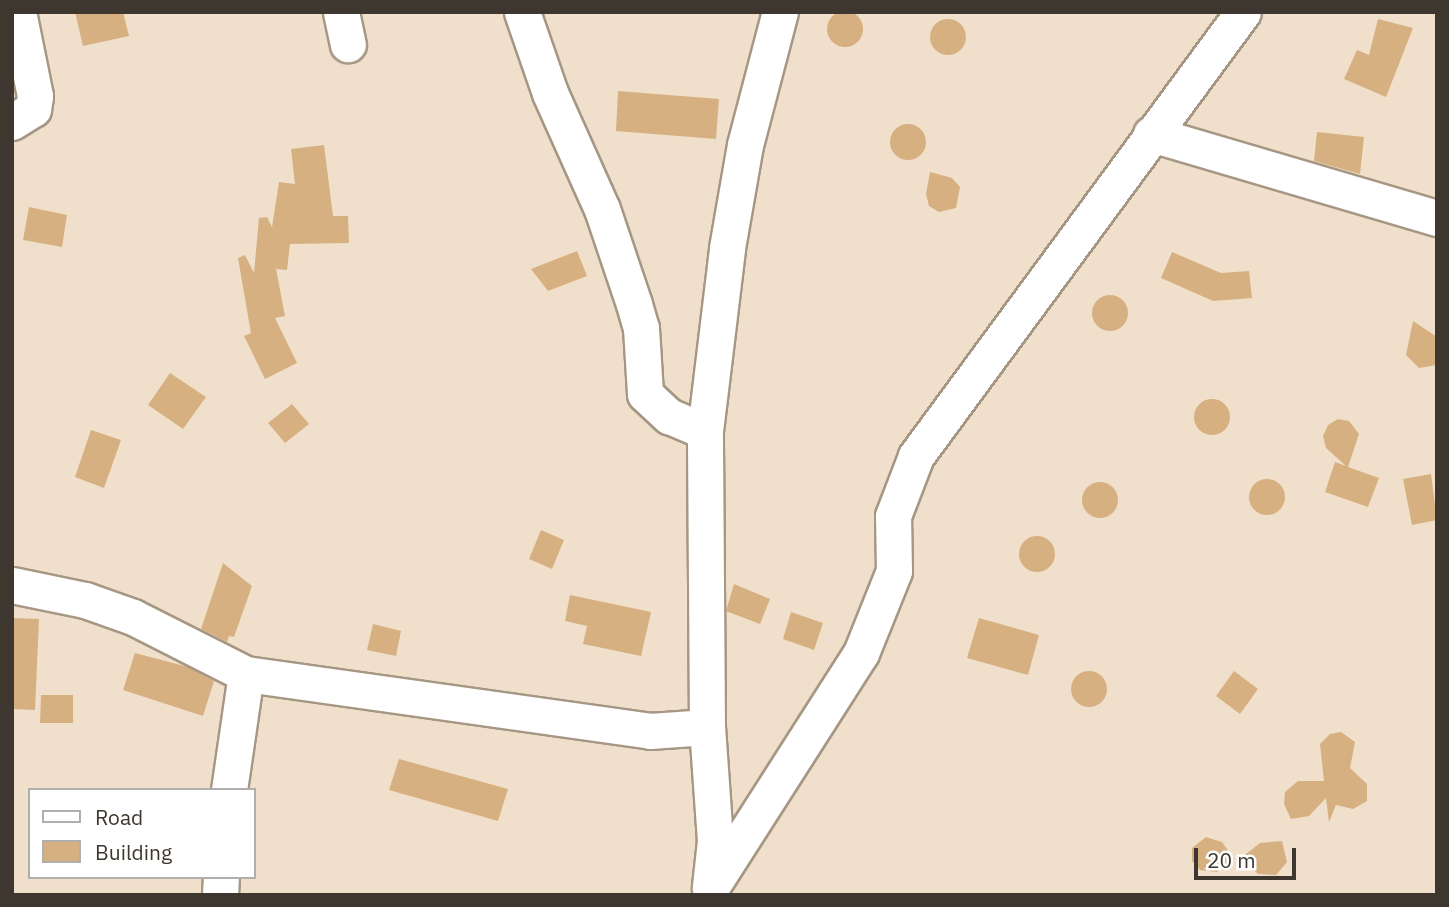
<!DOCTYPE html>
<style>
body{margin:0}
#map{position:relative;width:1449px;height:907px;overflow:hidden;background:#f0e0cb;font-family:"IBM Plex Sans",sans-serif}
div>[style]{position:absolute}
.building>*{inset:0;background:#d6b081}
.round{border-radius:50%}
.roads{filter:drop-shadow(2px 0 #a69784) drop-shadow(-2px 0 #a69784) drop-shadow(0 2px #a69784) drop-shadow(0 -2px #a69784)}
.street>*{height:35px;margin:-17.5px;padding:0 17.5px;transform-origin:17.5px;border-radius:17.5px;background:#fff}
span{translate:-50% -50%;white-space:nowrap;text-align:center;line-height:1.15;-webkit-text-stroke:7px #fff;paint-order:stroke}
.frame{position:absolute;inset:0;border:14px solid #3d372f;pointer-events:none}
.legend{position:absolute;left:28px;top:788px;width:228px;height:91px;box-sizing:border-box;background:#fff;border:2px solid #b1afac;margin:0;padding:9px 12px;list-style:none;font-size:21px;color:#3d372f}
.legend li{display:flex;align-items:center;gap:14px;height:35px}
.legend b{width:35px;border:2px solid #b1afac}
.scale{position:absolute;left:1194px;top:848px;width:102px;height:32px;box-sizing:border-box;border:4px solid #3d372f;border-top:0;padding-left:9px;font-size:21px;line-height:24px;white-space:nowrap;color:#3d372f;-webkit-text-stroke:5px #fff;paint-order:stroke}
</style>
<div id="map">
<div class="building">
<i class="round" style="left:827px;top:11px;width:36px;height:36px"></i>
<i style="clip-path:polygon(75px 12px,123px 12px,129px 36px,83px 46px)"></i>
<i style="clip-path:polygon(1378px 19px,1413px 28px,1386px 97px,1344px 79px,1357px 50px,1369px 55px)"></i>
<i class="round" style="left:930px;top:19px;width:36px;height:36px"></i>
<i style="clip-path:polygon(618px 91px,719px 99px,716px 139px,616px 131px)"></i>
<i class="round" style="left:890px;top:124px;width:36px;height:36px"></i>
<i style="clip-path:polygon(1317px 132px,1364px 137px,1360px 174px,1314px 161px)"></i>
<i style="clip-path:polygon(324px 145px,333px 216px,348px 216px,349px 243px,290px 244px,287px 270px,276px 269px,285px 316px,275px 318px,297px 363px,265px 379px,244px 336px,251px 333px,238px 258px,245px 255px,254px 273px,259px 218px,267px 217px,272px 227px,279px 182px,295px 184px,291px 149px)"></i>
<i style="clip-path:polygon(930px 172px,952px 178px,960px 187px,956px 208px,939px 212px,929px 206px,926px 194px)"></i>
<i style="clip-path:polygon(29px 207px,67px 215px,62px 247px,23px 240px)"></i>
<i style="clip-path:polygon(577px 251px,587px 276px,548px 291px,531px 269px)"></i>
<i style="clip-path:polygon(1172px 252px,1221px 273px,1249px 271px,1252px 298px,1213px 301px,1161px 278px)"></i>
<i class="round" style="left:1092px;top:295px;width:36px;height:36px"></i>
<i style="clip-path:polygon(1413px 321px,1437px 337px,1437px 365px,1419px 368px,1406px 355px)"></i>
<i style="clip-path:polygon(170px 373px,206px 397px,183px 429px,148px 405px)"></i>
<i class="round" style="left:1194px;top:399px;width:36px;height:36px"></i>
<i style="clip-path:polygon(292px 404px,309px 424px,285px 443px,268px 423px)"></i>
<i style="clip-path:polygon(1338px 419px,1349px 421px,1359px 434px,1348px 467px,1379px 478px,1368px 507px,1325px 492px,1335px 462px,1346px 466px,1326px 448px,1323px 436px,1328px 425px)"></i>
<i style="clip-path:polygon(91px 430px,121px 440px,104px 488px,75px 477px)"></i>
<i style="clip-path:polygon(1431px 474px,1437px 520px,1412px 525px,1403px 479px)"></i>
<i class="round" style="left:1249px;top:479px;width:36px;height:36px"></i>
<i class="round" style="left:1082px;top:482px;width:36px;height:36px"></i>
<i style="clip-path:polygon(541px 530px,564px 540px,552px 569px,529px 559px)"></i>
<i class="round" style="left:1019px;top:536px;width:36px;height:36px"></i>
<i style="clip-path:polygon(223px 563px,252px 586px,234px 637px,229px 636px,227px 642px,201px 629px)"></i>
<i style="clip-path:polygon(734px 584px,770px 599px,760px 624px,726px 611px)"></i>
<i style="clip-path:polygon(570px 595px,651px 612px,641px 656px,583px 644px,587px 626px,565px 621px)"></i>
<i style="clip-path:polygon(791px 612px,823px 623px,814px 650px,783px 639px)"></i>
<i style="clip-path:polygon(12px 618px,39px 619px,35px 710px,12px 709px)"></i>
<i style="clip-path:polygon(979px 618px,1039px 635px,1028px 675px,967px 658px)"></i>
<i style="clip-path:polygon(373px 624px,401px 631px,396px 656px,367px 650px)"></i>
<i style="clip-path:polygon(135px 653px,188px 667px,214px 681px,203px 716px,123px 690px)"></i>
<i class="round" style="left:1071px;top:671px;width:36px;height:36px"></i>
<i style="clip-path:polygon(1234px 671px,1258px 689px,1240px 714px,1216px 696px)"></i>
<i style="clip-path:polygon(41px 695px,73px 695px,73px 723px,40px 723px)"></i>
<i style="clip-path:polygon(1341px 732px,1355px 742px,1350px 768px,1367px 784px,1367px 801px,1353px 809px,1336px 805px,1329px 822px,1326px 798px,1309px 816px,1291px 819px,1284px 804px,1285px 792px,1298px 781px,1324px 781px,1320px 744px,1330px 734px)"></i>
<i style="clip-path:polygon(399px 759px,508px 789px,498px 821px,389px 790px)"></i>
<i style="clip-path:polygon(1206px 837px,1222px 842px,1234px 859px,1217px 872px,1200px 870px,1192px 861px,1192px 848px)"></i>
<i style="clip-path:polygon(1282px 841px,1287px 862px,1276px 875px,1258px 874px,1241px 858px,1260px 843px)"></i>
</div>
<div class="roads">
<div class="street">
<i style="left:341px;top:12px;width:33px;rotate:78deg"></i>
<i style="left:522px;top:12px;width:86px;rotate:70.9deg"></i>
<i style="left:550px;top:93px;width:127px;rotate:65.9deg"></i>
<i style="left:602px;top:209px;width:100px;rotate:71.4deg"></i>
<i style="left:634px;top:304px;width:25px;rotate:74deg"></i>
<i style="left:641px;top:328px;width:66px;rotate:86.5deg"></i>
<i style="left:645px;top:394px;width:33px;rotate:43deg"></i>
<i style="left:669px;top:416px;width:39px;rotate:23deg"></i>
<i style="left:12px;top:122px;width:25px;rotate:-32deg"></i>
<i style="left:33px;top:109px;width:13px;rotate:-81deg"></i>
<i style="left:35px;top:96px;width:86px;rotate:-101.4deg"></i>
<i style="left:1151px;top:134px;width:298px;rotate:16.4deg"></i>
<i style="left:12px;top:585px;width:75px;rotate:11.6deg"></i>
<i style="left:85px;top:600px;width:51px;rotate:19.5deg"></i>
<i style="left:133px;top:617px;width:127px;rotate:26.8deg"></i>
<i style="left:246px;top:674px;width:408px;rotate:8deg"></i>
<i style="left:650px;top:731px;width:57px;rotate:-4deg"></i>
<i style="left:229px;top:790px;width:117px;rotate:-81.7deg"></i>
<i style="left:710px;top:886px;width:45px;rotate:-83.7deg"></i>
<i style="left:715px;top:841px;width:114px;rotate:-94deg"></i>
<i style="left:707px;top:727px;width:296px;rotate:-90.4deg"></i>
<i style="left:705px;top:431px;width:184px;rotate:-83.1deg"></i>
<i style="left:727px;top:248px;width:105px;rotate:-80.1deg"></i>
<i style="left:745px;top:145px;width:138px;rotate:-75.3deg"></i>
<i style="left:710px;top:889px;width:280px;rotate:-57.4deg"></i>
<i style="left:861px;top:653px;width:88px;rotate:-68.1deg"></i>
<i style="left:894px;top:571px;width:55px;rotate:-91deg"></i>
<i style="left:893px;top:516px;width:64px;rotate:-69deg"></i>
<i style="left:916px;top:456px;width:551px;rotate:-53.63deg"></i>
<i style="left:220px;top:895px;width:18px;rotate:-87deg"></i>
</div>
</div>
<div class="frame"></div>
<ul class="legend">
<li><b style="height:9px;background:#fff"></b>Road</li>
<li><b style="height:19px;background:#d6b081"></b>Building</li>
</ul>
<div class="scale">20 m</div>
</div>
